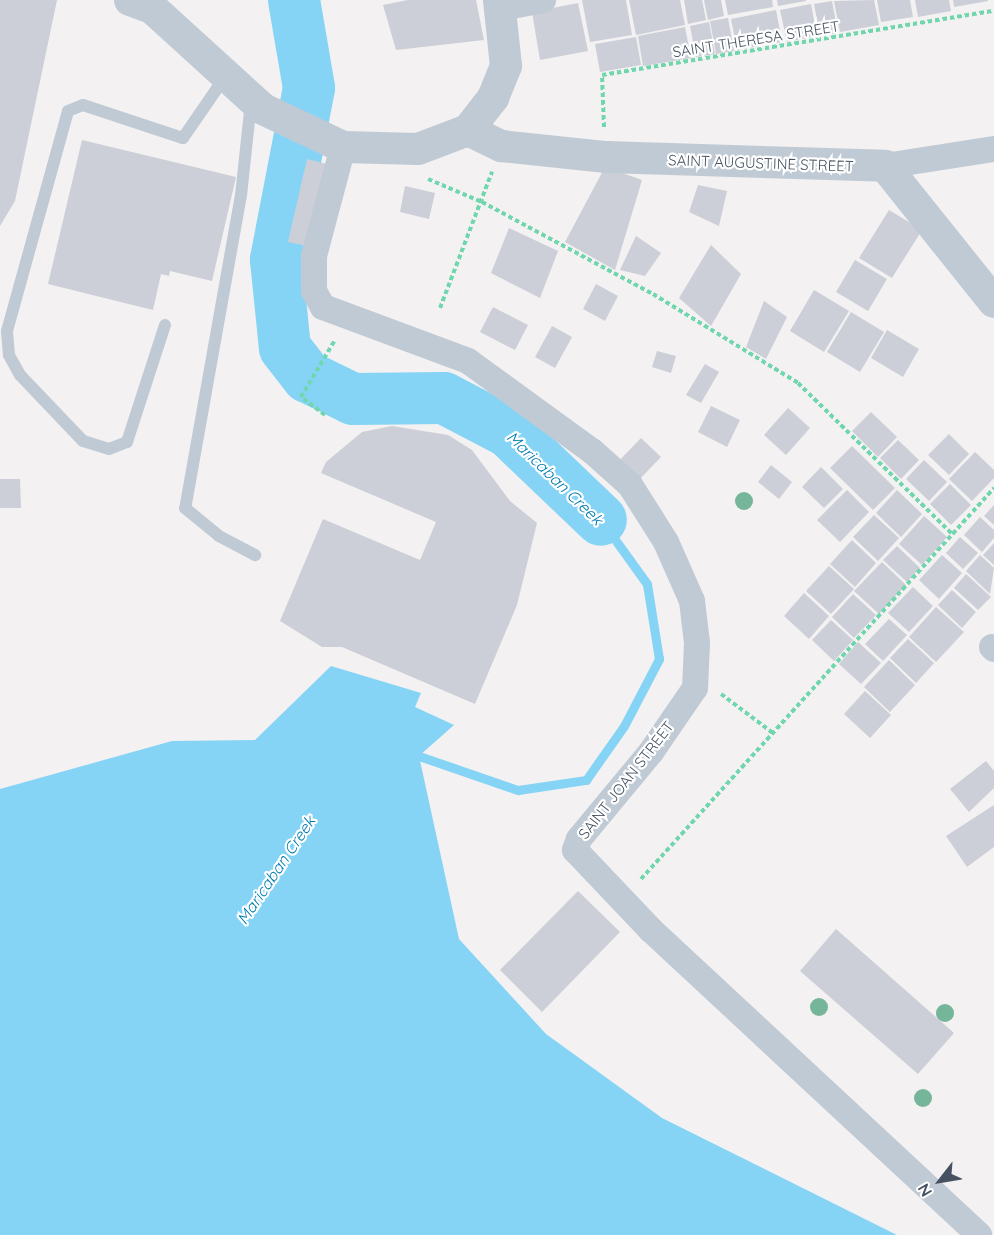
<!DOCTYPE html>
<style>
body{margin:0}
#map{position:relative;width:994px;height:1235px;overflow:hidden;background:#f3f1f1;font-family:Quicksand,sans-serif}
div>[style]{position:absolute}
.water>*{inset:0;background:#85d4f5}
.stream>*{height:9px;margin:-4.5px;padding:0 4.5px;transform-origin:4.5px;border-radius:4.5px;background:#85d4f5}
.river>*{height:52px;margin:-26px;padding:0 26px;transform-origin:26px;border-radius:26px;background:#85d4f5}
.building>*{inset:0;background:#cccfd7}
.path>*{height:4px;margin-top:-2px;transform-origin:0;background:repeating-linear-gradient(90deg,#70d6ad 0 4.5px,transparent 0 7.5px)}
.service>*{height:12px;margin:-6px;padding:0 6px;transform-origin:6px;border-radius:6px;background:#c0cad4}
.minor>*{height:26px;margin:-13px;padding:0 13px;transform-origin:13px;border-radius:13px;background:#c0cad4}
.tertiary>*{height:32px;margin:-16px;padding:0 16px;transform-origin:16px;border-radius:16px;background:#c0cad4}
.trees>*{width:18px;height:18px;margin:-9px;border-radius:50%;background:#75b69b}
span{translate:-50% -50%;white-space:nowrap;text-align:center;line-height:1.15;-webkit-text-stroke:4.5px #fff;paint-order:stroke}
.street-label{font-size:15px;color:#465261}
.water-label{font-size:16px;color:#017cb2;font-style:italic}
.north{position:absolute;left:910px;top:1151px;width:60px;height:60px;-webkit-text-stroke:4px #fff;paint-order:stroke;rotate:239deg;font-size:16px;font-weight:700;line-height:24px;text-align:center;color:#465261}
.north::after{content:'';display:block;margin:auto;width:21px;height:27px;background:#465261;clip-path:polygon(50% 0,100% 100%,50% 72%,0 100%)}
</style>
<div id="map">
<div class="water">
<i style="clip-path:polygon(331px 666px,421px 693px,415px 707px,454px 725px,419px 756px,459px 939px,546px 1034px,662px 1118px,897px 1235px,0 1235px,0 789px,172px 741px,255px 740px)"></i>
</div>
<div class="stream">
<i style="left:410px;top:761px;width:10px;rotate:-29deg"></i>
<i style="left:419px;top:756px;width:105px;rotate:19deg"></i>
<i style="left:518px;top:790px;width:69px;rotate:-8.4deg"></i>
<i style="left:586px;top:780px;width:66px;rotate:-54.9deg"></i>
<i style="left:624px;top:726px;width:76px;rotate:-62.4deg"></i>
<i style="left:659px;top:659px;width:76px;rotate:-99.1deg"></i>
<i style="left:647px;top:584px;width:79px;rotate:-125.7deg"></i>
</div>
<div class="river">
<i style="left:294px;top:0;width:89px;rotate:80.3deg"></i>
<i style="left:309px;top:88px;width:175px;rotate:100.9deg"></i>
<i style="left:276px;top:260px;width:88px;rotate:84.2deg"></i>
<i style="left:285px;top:348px;width:37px;rotate:52deg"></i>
<i style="left:308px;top:377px;width:50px;rotate:26.1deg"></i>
<i style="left:353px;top:399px;width:91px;rotate:-0.6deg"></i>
<i style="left:444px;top:398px;width:73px;rotate:27.6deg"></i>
<i style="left:509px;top:432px;width:127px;rotate:43.7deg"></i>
</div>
<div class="building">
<i style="clip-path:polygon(0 0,57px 0,15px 201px,0 226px)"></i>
<i style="clip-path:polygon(408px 0,476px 0,484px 40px,396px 50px,383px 5px)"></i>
<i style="clip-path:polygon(582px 0,626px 0,632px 35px,590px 42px)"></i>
<i style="clip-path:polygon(629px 0,680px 0,685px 25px,636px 35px)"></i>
<i style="clip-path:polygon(684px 0,702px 0,706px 20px,688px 24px)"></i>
<i style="clip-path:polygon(704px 0,721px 0,724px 16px,708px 20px)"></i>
<i style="clip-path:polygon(725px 0,772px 0,773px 7px,728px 15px)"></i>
<i style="clip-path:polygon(777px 0,806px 0,806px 1px,778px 6px)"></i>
<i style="clip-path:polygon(874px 0,879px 25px,840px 32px,834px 1px)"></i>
<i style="clip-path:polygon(877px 0,910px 0,913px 17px,881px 22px)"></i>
<i style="clip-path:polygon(915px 0,949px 0,951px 11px,918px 17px)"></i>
<i style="clip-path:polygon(953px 0,988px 0,988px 1px,954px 7px)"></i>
<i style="clip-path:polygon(832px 1px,838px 33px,820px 36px,814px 4px)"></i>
<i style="clip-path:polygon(578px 3px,588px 51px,540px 60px,532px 12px)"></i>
<i style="clip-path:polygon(811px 4px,817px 36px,787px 42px,780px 10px)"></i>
<i style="clip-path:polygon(776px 10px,782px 42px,737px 50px,731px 19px)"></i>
<i style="clip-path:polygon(728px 18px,734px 51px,716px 54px,710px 21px)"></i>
<i style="clip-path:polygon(709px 22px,715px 54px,696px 57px,690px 26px)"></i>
<i style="clip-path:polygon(685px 27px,691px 58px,643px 66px,638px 36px)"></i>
<i style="clip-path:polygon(636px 37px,641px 65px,600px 72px,595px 44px)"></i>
<i style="clip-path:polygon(82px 140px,236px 177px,212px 281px,170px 271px,169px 276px,161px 274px,153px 310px,48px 284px)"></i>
<i style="clip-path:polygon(307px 159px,331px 165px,312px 247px,288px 242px)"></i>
<i style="clip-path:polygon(605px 167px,642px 180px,615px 270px,565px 242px)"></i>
<i style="clip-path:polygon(698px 185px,727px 191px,719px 226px,689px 212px)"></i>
<i style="clip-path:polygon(405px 186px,435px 193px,429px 219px,400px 212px)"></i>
<i style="clip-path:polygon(889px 210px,922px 230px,892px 278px,859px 258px)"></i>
<i style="clip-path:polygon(509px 228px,558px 251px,540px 298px,491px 273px)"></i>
<i style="clip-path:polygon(636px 236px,661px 253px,645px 276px,620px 270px)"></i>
<i style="clip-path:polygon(711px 245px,741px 274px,711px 326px,679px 298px)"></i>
<i style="clip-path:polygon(855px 260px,887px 279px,868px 311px,836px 292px)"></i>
<i style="clip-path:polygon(596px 284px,618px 296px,605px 321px,583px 309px)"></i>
<i style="clip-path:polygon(814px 290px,849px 311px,824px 352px,790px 331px)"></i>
<i style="clip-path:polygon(764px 301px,787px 317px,766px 359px,746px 347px)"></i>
<i style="clip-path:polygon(493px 307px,528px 325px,515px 350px,480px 332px)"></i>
<i style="clip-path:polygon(851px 312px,884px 332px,860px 372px,827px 352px)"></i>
<i style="clip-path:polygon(552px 326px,572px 337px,555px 368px,535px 357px)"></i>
<i style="clip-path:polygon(887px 330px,919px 349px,903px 377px,871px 358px)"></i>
<i style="clip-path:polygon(657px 351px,676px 356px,671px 373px,652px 367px)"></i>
<i style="clip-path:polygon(705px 364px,719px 372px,701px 403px,686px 395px)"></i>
<i style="clip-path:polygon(711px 406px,740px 420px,727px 447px,698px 432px)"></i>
<i style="clip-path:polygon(788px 408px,810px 428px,786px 455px,764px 435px)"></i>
<i style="clip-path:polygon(871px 412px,897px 437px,878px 457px,852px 431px)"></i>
<i style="clip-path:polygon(392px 426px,448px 435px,472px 450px,510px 501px,537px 523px,517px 605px,475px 704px,342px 647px,322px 647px,280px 621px,323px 519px,420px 560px,436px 522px,321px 473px,326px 462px,362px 432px)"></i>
<i style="clip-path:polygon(949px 434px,969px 454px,949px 475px,928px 455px)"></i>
<i style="clip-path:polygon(641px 438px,661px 457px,635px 484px,615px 465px)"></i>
<i style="clip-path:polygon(898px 440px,919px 460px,901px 479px,880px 458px)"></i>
<i style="clip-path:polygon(852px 446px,895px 488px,873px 510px,830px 468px)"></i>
<i style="clip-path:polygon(975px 452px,994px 470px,994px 478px,972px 501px,949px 479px)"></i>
<i style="clip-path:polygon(924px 460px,947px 482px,929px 501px,906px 479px)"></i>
<i style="clip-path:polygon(771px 465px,792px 482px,779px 499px,758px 482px)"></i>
<i style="clip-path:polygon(821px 467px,843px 489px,824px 508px,802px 487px)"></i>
<i style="clip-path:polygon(0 479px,20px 479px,21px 508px,0 508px)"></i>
<i style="clip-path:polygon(950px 484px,971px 505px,951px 525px,930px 504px)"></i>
<i style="clip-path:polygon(847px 490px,869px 512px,840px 542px,817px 520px)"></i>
<i style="clip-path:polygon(897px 490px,922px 514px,901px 537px,876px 513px)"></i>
<i style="clip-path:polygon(994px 505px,994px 525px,984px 516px)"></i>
<i style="clip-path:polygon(874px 515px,899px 538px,878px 561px,853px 537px)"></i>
<i style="clip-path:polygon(924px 516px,947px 537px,922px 565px,899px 544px)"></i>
<i style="clip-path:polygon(980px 517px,994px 530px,994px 538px,982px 552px,964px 535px)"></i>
<i style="clip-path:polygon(960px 537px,978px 553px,963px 569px,946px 553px)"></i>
<i style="clip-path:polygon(852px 540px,876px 563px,855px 587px,830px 564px)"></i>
<i style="clip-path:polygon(994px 543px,994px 565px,983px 555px)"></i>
<i style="clip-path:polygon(897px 546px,920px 568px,907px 582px,883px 560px)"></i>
<i style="clip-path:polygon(942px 555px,962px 573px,939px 599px,919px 580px)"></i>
<i style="clip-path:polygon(980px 555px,994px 568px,990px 594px,966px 571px)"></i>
<i style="clip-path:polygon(882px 562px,906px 585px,879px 614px,854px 591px)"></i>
<i style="clip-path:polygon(829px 566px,854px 589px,831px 614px,806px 591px)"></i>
<i style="clip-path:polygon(966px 574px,991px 597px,978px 610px,954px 588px)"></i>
<i style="clip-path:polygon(913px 587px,933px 606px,909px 632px,888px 613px)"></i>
<i style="clip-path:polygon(952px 590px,976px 612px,962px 628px,938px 605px)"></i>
<i style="clip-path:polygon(804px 593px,829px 616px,809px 639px,784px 616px)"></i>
<i style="clip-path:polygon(853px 594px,876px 615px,854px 638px,832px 617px)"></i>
<i style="clip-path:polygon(936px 607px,964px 632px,936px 662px,909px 637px)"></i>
<i style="clip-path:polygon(889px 619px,907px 635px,883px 661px,865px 644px)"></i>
<i style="clip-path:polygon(831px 620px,853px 640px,834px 661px,812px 640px)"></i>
<i style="clip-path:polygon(908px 639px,934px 663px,916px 683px,890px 658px)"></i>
<i style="clip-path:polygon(858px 642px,881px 663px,861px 684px,839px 664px)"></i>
<i style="clip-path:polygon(889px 660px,915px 685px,890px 712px,864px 687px)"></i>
<i style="clip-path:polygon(865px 691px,891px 715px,870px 738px,844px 714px)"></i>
<i style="clip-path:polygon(986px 761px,994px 771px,994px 788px,969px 812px,950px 789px)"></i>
<i style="clip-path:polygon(994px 805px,994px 847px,967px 867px,946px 836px)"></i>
<i style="clip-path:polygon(578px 891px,620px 932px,542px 1012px,500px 970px)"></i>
<i style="clip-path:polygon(836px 929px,954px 1033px,918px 1074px,800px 971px)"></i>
</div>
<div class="path">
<i style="left:604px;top:127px;width:52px;rotate:-92.2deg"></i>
<i style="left:602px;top:75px;width:397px;rotate:-9.3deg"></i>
<i style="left:428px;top:179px;width:59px;rotate:23.1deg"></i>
<i style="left:482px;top:202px;width:194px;rotate:28.3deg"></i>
<i style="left:653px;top:294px;width:170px;rotate:31.5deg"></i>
<i style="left:798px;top:383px;width:216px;rotate:44.4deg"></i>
<i style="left:440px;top:308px;width:146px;rotate:-69.1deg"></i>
<i style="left:325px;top:415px;width:30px;rotate:-143deg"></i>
<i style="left:301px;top:397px;width:66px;rotate:-59.2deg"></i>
<i style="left:721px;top:694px;width:65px;rotate:36.9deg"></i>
<i style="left:641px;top:879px;width:527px;rotate:-47.92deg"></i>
</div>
<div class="service">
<i style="left:251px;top:102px;width:94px;rotate:96.1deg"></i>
<i style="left:241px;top:195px;width:318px;rotate:100.1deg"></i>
<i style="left:185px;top:508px;width:44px;rotate:39.5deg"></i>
<i style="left:219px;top:536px;width:41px;rotate:27.8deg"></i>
<i style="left:165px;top:325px;width:123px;rotate:108deg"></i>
<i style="left:127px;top:442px;width:19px;rotate:159deg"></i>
<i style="left:109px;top:449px;width:27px;rotate:-163deg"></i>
<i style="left:83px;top:441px;width:91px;rotate:-133.7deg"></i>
<i style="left:20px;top:375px;width:23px;rotate:-119deg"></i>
<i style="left:9px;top:355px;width:24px;rotate:-95deg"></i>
<i style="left:7px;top:331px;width:228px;rotate:-74.5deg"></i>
<i style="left:68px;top:111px;width:16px;rotate:-22deg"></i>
<i style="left:83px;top:105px;width:105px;rotate:18.3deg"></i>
<i style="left:183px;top:138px;width:74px;rotate:-55.5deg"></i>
</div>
<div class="minor">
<i style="left:501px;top:8px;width:43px;rotate:-10.8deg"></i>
<i style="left:343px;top:147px;width:113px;rotate:104.9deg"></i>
<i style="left:314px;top:256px;width:35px;rotate:90deg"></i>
<i style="left:314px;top:291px;width:18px;rotate:61deg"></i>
<i style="left:323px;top:307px;width:155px;rotate:20.4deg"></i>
<i style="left:468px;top:361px;width:153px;rotate:36deg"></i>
<i style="left:592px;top:451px;width:51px;rotate:41.8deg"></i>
<i style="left:630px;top:485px;width:67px;rotate:57.7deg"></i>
<i style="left:666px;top:542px;width:64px;rotate:66.2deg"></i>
<i style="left:692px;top:601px;width:42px;rotate:83.2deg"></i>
<i style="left:697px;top:643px;width:45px;rotate:92.5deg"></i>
<i style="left:695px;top:688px;width:78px;rotate:124.5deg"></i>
<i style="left:651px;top:752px;width:113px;rotate:129.6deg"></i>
<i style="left:579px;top:839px;width:12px;rotate:110deg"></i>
<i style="left:575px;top:850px;width:110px;rotate:46.5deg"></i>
<i style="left:651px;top:930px;width:448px;rotate:42.9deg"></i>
<i style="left:885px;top:166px;width:110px;rotate:-8.9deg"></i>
<i style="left:992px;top:647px;width:3px;rotate:45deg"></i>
</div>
<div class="tertiary">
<i style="left:130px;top:0;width:23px;rotate:20deg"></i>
<i style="left:152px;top:8px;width:150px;rotate:42.3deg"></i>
<i style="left:263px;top:109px;width:89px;rotate:25.4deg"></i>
<i style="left:343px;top:147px;width:75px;rotate:1.5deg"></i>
<i style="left:418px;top:149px;width:53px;rotate:-20.8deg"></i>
<i style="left:468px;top:130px;width:41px;rotate:-52deg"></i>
<i style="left:493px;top:98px;width:35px;rotate:-68deg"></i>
<i style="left:506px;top:66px;width:66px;rotate:-96.1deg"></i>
<i style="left:468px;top:130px;width:37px;rotate:26deg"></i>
<i style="left:501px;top:146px;width:106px;rotate:6deg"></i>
<i style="left:606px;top:157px;width:279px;rotate:1.8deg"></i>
<i style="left:885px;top:166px;width:174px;rotate:51.3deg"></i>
</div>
<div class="trees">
<i style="left:744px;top:501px"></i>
<i style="left:819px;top:1007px"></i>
<i style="left:945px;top:1013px"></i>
<i style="left:923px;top:1098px"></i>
</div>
<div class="street-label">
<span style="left:756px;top:39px;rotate:-9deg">SAINT THERESA STREET</span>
<span style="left:761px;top:163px;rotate:2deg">SAINT AUGUSTINE STREET</span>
<span style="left:626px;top:780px;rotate:-52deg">SAINT JOAN STREET</span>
</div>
<div class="water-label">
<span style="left:555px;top:478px;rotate:44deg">Maricaban Creek</span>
<span style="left:276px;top:870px;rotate:-56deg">Maricaban Creek</span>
</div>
<div class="north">N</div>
</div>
